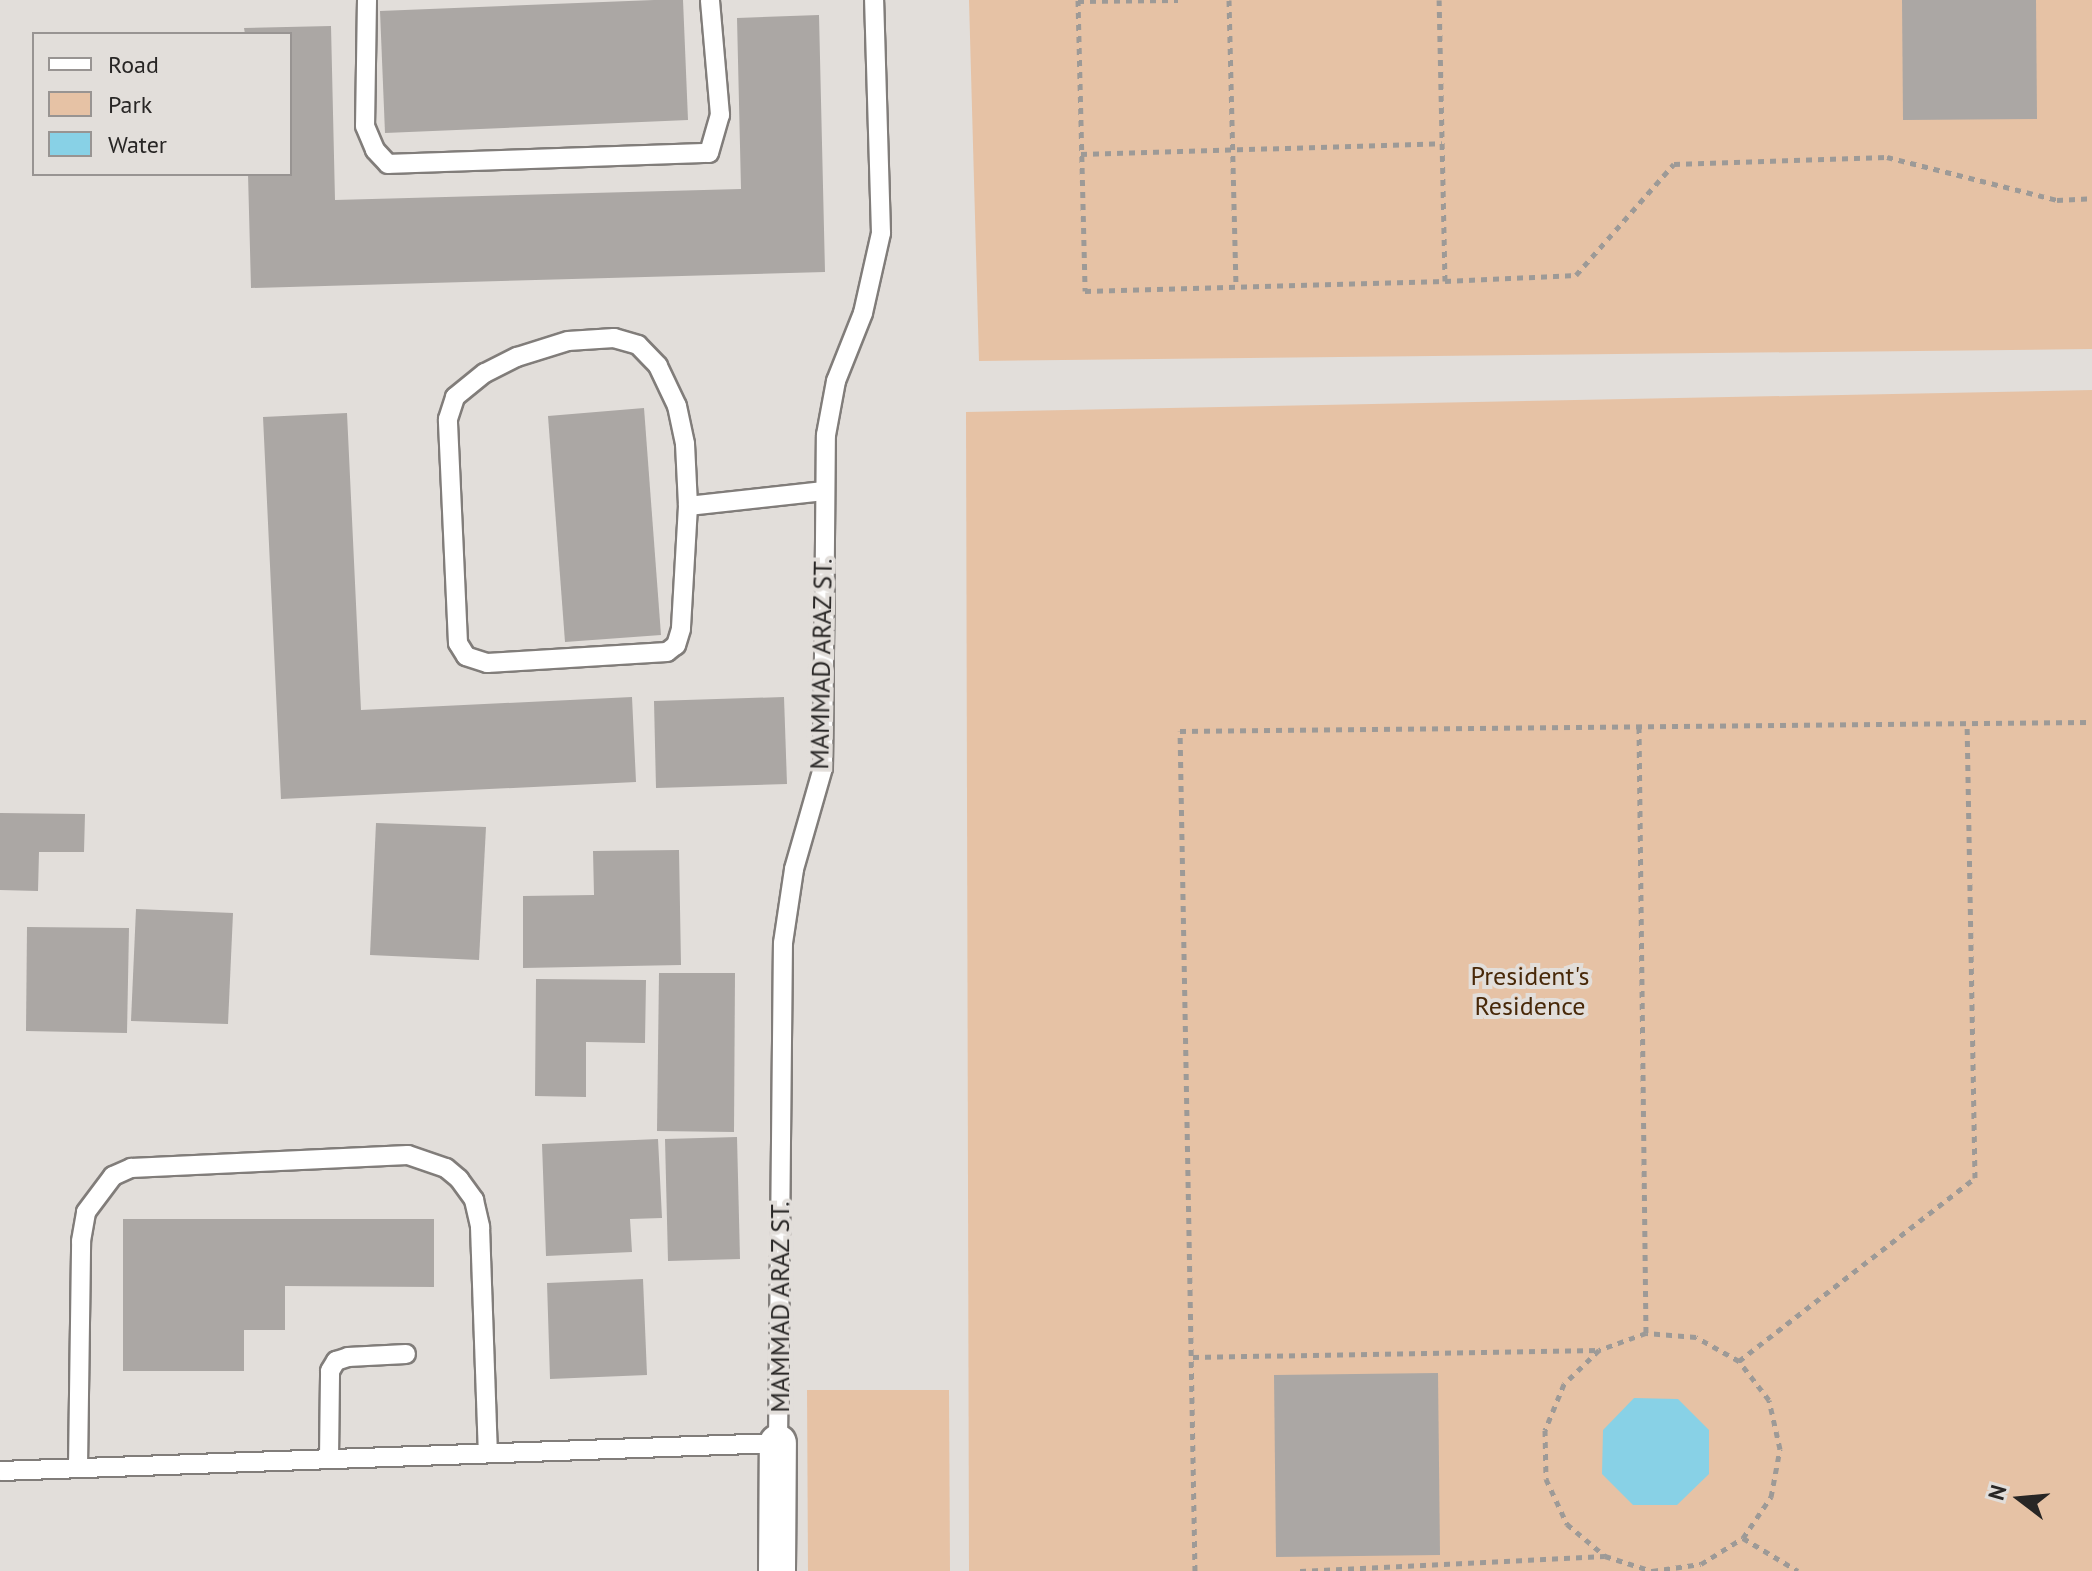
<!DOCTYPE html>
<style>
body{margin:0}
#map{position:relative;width:2092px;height:1571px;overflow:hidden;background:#e2deda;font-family:"PT Sans",sans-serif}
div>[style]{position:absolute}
.green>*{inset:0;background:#e6c2a5}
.water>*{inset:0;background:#88d1e6}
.building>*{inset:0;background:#aba7a4}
.path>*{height:5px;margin-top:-2.5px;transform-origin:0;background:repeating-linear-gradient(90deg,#9d9a97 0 6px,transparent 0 12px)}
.roads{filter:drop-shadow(2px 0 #817d7a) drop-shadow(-2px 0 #817d7a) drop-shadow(0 2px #817d7a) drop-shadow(0 -2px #817d7a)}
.service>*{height:18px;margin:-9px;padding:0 9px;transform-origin:9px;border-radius:9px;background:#fff}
.minor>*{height:36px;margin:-18px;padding:0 18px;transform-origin:18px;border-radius:18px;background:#fff}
span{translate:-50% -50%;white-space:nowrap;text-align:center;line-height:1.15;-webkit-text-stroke:8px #e2deda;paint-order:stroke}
.street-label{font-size:26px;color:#282625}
.park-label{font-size:26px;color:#482808}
.legend{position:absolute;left:32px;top:32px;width:260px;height:144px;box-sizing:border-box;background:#e2deda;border:2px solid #989492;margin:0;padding:10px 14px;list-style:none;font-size:24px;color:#282625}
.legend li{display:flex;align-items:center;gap:16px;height:40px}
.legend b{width:40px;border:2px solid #989492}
.north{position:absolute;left:1980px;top:1459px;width:80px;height:80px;-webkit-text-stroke:6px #e2deda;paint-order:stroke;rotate:286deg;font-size:22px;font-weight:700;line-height:32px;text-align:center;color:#282625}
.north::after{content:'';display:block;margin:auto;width:28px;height:36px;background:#282625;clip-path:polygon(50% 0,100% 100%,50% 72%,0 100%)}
</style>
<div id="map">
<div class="green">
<i style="clip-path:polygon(969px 0,2092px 0,2092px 349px,979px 361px)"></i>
<i style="clip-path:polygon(2092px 390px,2092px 1571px,969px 1571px,966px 412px)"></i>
<i style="clip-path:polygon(807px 1390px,949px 1390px,950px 1571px,808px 1571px)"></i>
</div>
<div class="water">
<i style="clip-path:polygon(1634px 1398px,1678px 1399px,1709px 1430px,1709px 1474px,1677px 1505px,1633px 1505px,1602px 1474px,1603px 1430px)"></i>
</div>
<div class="building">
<i style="clip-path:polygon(654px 0,683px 0,688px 120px,385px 133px,380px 11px)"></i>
<i style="clip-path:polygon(1902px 0,2036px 0,2037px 119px,1903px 120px)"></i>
<i style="clip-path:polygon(819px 15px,825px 272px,251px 288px,248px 174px,290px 174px,290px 34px,245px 34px,244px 28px,331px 26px,335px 200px,741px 189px,737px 18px)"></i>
<i style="clip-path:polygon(644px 408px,661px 635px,565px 642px,548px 416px)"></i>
<i style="clip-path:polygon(347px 413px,361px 710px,632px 697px,636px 782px,281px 799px,263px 417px)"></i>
<i style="clip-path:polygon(784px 697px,787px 784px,656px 788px,654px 701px)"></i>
<i style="clip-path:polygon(0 813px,85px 814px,84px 852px,39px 852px,38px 891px,0 890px)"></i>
<i style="clip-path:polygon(376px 823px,486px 827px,479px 960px,370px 955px)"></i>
<i style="clip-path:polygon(679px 850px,681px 965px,523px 968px,523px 896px,594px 895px,593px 851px)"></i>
<i style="clip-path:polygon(136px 909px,233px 913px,228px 1024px,131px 1021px)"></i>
<i style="clip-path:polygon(27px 927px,129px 928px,127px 1033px,26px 1031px)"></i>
<i style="clip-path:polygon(659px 973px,735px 973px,734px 1132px,657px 1131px)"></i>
<i style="clip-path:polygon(536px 979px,646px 980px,645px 1043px,586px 1042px,586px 1097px,535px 1096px)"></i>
<i style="clip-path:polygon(737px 1137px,740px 1259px,668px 1261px,665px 1139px)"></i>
<i style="clip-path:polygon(658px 1139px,662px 1218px,630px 1219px,632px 1252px,546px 1256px,542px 1144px)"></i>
<i style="clip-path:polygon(123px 1219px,434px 1219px,434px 1287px,285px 1286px,285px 1330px,244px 1330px,244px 1371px,123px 1371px)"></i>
<i style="clip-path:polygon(643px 1279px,647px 1375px,550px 1379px,547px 1283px)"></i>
<i style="clip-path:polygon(1438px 1373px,1440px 1555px,1276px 1557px,1274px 1375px)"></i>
</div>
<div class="path">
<i style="left:1078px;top:0;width:291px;rotate:88.6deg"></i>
<i style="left:1085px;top:291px;width:360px;rotate:-1.6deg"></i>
<i style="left:1445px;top:281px;width:281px;rotate:-91.2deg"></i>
<i style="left:1229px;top:0;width:287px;rotate:88.6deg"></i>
<i style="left:1078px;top:1px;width:100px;rotate:-0.6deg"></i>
<i style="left:1081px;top:154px;width:361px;rotate:-1.7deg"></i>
<i style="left:1445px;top:281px;width:131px;rotate:-2.6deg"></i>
<i style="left:1576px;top:275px;width:148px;rotate:-48.6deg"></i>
<i style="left:1674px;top:164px;width:213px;rotate:-1.9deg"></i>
<i style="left:1887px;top:157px;width:175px;rotate:14.2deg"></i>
<i style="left:2057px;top:200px;width:35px;rotate:-3deg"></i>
<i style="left:1639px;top:727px;width:606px;rotate:89.34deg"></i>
<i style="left:1193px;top:1357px;width:406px;rotate:-1deg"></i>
<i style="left:1739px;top:1361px;width:299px;rotate:-37.8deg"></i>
<i style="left:1975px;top:1178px;width:454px;rotate:-91deg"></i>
<i style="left:1743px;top:1538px;width:64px;rotate:31deg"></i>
<i style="left:1195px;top:1571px;width:840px;rotate:-91.02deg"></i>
<i style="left:1180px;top:731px;width:912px;rotate:-0.57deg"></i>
<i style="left:1300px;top:1571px;width:305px;rotate:-2.8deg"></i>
<i style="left:1605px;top:1556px;width:49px;rotate:17.7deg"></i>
<i style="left:1652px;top:1571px;width:49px;rotate:-8.1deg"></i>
<i style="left:1701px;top:1564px;width:49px;rotate:-31.8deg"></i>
<i style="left:1743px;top:1538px;width:50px;rotate:-55.7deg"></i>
<i style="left:1771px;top:1497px;width:49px;rotate:-79.4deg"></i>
<i style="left:1780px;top:1449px;width:50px;rotate:-102.7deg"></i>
<i style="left:1769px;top:1400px;width:49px;rotate:-127.6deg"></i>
<i style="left:1739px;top:1361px;width:49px;rotate:-150.8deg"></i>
<i style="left:1696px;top:1337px;width:50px;rotate:-175.4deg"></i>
<i style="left:1646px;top:1333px;width:50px;rotate:160.1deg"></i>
<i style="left:1599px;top:1350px;width:49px;rotate:135.8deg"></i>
<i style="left:1564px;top:1384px;width:50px;rotate:112.4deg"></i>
<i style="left:1545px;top:1430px;width:49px;rotate:88.8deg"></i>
<i style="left:1546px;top:1479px;width:50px;rotate:65deg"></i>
<i style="left:1567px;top:1524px;width:50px;rotate:40.1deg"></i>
</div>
<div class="roads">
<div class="service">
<i style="left:367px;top:0;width:126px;rotate:90.9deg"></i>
<i style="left:365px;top:126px;width:26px;rotate:67deg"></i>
<i style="left:375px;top:150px;width:19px;rotate:47deg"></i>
<i style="left:388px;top:164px;width:321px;rotate:-2deg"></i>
<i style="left:709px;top:153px;width:40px;rotate:-74deg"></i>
<i style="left:720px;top:115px;width:115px;rotate:-95deg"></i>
<i style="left:614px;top:338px;width:25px;rotate:16deg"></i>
<i style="left:638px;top:345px;width:29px;rotate:46deg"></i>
<i style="left:658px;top:366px;width:44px;rotate:64.6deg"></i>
<i style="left:677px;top:406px;width:39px;rotate:78deg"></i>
<i style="left:685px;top:444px;width:62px;rotate:87.2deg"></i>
<i style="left:688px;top:506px;width:123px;rotate:93.3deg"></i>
<i style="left:681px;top:629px;width:17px;rotate:107deg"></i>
<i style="left:676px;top:645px;width:11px;rotate:142deg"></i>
<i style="left:667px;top:652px;width:180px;rotate:176.5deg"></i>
<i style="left:487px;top:663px;width:22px;rotate:-162deg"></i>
<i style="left:466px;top:656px;width:15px;rotate:-122deg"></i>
<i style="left:458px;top:643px;width:224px;rotate:-92.6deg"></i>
<i style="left:448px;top:419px;width:23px;rotate:-72deg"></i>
<i style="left:455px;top:397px;width:38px;rotate:-39deg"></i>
<i style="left:485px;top:373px;width:36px;rotate:-27deg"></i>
<i style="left:517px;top:357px;width:53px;rotate:-17.4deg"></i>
<i style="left:568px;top:341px;width:46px;rotate:-3.7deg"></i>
<i style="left:688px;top:506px;width:137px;rotate:-6.3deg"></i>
<i style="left:329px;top:1458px;width:87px;rotate:-89.3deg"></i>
<i style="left:330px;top:1371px;width:12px;rotate:-59deg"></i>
<i style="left:336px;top:1361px;width:13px;rotate:-18deg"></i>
<i style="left:348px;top:1357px;width:58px;rotate:-3deg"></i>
<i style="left:78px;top:1466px;width:225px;rotate:-89.2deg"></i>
<i style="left:81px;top:1241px;width:29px;rotate:-80deg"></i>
<i style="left:86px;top:1212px;width:45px;rotate:-53.1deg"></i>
<i style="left:113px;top:1176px;width:20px;rotate:-24deg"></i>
<i style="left:131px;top:1168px;width:277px;rotate:-2.7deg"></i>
<i style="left:408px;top:1155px;width:40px;rotate:18.9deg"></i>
<i style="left:446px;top:1168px;width:17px;rotate:40deg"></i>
<i style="left:459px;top:1179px;width:26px;rotate:54deg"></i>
<i style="left:474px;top:1200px;width:28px;rotate:77deg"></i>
<i style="left:480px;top:1227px;width:226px;rotate:88deg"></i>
<i style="left:0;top:1471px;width:779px;rotate:-2.06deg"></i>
<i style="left:778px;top:1443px;width:500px;rotate:-89.43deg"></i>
<i style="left:783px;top:943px;width:75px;rotate:-81.5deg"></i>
<i style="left:794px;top:869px;width:105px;rotate:-74deg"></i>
<i style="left:823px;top:768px;width:333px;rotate:-89.5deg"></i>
<i style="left:826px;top:435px;width:55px;rotate:-79.5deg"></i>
<i style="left:836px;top:381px;width:73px;rotate:-68.3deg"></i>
<i style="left:863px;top:313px;width:82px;rotate:-77.3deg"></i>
<i style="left:881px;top:233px;width:233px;rotate:-91.7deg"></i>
</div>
<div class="minor">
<i style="left:777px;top:1571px;width:128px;rotate:-89.6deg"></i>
</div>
</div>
<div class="street-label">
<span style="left:821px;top:664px;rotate:-89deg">MAMMAD ARAZ ST.</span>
<span style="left:780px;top:1307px;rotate:-90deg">MAMMAD ARAZ ST.</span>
</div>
<div class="park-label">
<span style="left:1530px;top:991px">President's<br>Residence</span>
</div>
<ul class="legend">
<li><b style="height:10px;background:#fff"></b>Road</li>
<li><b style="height:22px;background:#e6c2a5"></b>Park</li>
<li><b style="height:22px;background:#88d1e6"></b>Water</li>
</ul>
<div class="north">N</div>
</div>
